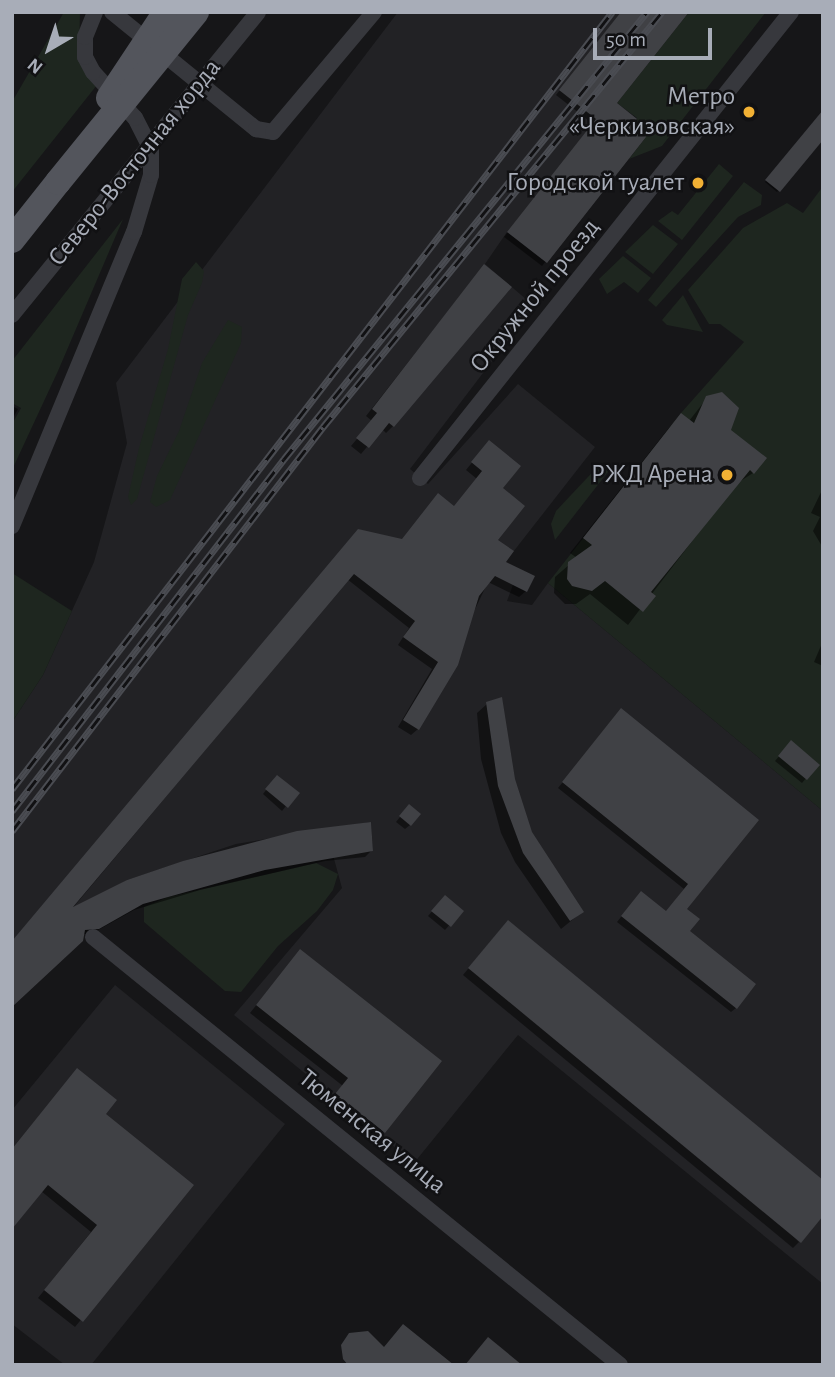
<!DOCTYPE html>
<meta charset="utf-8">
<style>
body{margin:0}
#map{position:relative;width:835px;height:1377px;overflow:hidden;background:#161618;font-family:"Alegreya Sans",sans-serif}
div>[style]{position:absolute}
.built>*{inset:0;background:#222225}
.green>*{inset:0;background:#1e261f}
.shadow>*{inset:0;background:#0007}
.building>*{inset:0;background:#404145}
.street>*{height:16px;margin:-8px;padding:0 8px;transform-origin:8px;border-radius:8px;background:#37383d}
.primary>*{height:26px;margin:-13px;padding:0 13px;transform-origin:13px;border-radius:13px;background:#53555c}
.rail>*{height:7px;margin-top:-3.5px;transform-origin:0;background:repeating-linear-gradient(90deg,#111113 0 13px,#4a4c52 0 26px);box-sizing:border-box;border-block:2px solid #4a4c52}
.street-bridge>*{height:16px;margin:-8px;padding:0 8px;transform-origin:8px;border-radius:8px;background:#37383d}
.primary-bridge>*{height:26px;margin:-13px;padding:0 13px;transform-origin:13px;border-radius:13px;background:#53555c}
.dots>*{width:19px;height:19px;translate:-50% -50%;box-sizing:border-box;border:4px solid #111113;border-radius:50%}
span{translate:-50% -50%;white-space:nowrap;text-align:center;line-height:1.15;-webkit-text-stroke:5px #111113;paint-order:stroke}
.poi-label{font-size:26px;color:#a8adb8}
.right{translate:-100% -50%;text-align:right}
.street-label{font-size:26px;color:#a8adb8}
.frame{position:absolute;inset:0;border:14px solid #a8adb8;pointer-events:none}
.north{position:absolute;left:14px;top:14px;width:70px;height:70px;-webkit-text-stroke:5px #111113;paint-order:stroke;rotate:219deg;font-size:19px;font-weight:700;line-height:28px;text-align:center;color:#a8adb8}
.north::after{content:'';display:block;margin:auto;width:24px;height:32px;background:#a8adb8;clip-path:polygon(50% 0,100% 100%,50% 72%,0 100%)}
.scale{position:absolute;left:593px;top:28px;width:119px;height:32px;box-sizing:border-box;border:4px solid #a8adb8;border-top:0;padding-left:9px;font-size:21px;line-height:24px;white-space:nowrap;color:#a8adb8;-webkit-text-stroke:5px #111113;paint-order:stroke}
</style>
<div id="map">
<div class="built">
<i style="clip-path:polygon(398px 12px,689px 12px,617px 103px,637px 119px,646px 137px,547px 263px,507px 232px,485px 264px,534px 306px,410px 469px,428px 484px,518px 384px,595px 447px,503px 565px,513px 585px,507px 601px,532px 605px,548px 583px,823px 811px,823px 1284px,518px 1035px,414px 1163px,234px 1015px,342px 888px,333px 855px,373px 851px,371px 822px,236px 844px,127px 880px,67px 915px,307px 628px,12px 941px,12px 722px,43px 675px,94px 562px,127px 443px,116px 383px)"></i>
<i style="clip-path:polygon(115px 985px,285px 1124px,91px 1365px,65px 1365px,12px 1324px,12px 1110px)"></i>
</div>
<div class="green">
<i style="clip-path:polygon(64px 12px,80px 12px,79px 57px,97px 85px,12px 192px,12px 102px)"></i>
<i style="clip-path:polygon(689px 12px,766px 12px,662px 146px,629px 159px,646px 137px,632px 126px,637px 118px,617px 103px)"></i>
<i style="clip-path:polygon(719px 164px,733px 176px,682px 240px,658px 221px,672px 211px,678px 215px)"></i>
<i style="clip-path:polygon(744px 182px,762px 195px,761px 205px,738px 217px,656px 307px,648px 300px)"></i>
<i style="clip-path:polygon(821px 189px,823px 190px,823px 811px,548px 583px,681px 413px,744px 342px,720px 324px,709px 324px,688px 290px,743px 228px,787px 203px,803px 213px)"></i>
<i style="clip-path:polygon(123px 219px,58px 371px,12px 470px,12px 424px,21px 408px,12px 403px,12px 361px)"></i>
<i style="clip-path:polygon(653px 225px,678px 244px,653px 274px,625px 252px)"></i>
<i style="clip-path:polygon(623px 256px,651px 278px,638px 293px,624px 282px,607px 294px,599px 279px)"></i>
<i style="clip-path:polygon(196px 262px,204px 271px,202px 283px,188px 315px,137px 499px,131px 505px,128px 497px,139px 448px,168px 349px,182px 279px)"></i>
<i style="clip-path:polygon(683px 295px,703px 332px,667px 325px,662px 320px)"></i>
<i style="clip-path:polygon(228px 320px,242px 327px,241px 343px,170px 500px,156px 507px,150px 502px,157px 476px,179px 431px,202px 363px)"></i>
<i style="clip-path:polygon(602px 462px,611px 468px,555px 540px,551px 524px,556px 511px)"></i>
<i style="clip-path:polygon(12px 573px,72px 611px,43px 675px,12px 722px)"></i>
<i style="clip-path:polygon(316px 863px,338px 874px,333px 890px,317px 911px,278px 946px,241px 992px,225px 991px,144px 922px,144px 907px,168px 897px)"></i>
</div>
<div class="shadow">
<i style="clip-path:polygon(622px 12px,615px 103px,629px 126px,644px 138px,542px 266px,504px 237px,593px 124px,556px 95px)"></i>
<i style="clip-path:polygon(823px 113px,823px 137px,777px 192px,765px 182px)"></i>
<i style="clip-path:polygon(478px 273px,393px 426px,386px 433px,382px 429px,361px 454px,351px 446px,372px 421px,366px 416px)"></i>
<i style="clip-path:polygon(707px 398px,753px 473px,736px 484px,628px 625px,590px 594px,576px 604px,565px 604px,554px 593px,555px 577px,577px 558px,570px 553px,668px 429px,682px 415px,689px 421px)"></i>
<i style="clip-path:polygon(12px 406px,18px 409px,12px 420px)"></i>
<i style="clip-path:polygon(483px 449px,500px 489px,496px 540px,503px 562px,526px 591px,519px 597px,488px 582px,418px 729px,411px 735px,398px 727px,432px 669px,398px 645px,409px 628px,347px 579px,67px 912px,298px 833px,371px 851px,365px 857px,325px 861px,200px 890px,134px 910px,91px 934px,84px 934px,82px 940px,12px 942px,352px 538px,402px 541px,454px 507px,477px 479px,466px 470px)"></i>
<i style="clip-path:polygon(823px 488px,823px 548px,813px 531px,820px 517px,811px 513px)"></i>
<i style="clip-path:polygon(823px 641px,823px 666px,814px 662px)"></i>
<i style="clip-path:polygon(487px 704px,531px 833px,582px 912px,561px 929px,515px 862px,501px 833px,481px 759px,477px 713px)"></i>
<i style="clip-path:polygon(617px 716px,757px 820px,685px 909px,687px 931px,736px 1008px,731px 1012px,617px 922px,636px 898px,666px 913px,684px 889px,558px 788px)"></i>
<i style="clip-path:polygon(787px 747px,817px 765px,802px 783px,775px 761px)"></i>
<i style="clip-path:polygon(273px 781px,286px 806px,282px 811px,263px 794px)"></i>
<i style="clip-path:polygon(405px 811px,410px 825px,405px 829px,396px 822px)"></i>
<i style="clip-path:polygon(441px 901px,462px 911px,445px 930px,428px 916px)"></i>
<i style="clip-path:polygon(501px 929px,799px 1242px,793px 1248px,463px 975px)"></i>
<i style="clip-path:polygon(294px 958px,440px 1061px,377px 1139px,330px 1102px,343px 1086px,250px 1013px)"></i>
<i style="clip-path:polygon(104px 1114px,191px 1185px,75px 1327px,38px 1298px,91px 1232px,41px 1191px)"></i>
</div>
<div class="building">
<i style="clip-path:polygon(621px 12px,689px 12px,617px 103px,637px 119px,632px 126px,646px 137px,547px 263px,507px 232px,596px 119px,559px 90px)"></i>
<i style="clip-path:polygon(823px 110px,823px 140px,780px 192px,765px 180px)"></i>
<i style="clip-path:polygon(484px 264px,512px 287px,394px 427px,389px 423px,369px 448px,356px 438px,377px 413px,372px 409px)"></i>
<i style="clip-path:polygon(722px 392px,739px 408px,731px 430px,767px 458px,754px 474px,750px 470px,651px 592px,656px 596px,643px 612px,605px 581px,592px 591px,572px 586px,567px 579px,568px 562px,592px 545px,583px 538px,681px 413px,694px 423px,706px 396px)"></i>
<i style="clip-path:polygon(489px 440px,521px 466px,503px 488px,525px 506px,498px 540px,514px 551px,506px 562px,535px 576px,527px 592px,495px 576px,479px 596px,458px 665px,419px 730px,403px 720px,438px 662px,403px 637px,415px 621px,354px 574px,73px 907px,127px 880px,183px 861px,297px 831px,371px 822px,373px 851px,265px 870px,143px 904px,99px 929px,85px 930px,83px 941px,12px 1007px,12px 941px,358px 529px,402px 539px,438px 493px,454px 506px,482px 471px,471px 462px)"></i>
<i style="clip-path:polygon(502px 697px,515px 779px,532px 832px,584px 912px,570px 921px,523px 853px,498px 786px,486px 702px)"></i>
<i style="clip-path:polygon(621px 708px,759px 820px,687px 909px,700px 919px,690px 931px,756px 984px,737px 1009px,621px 916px,641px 891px,666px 911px,688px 884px,562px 782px)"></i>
<i style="clip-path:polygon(791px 740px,820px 765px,807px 780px,778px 756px)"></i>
<i style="clip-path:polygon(277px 775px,300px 793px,288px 808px,265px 789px)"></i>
<i style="clip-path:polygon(409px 804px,421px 814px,411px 826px,399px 816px)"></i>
<i style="clip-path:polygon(445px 895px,464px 911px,451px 927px,431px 911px)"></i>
<i style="clip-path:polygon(508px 920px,823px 1180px,823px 1216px,801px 1243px,468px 968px)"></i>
<i style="clip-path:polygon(300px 949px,442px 1061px,385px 1133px,335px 1094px,348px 1078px,256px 1005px)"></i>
<i style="clip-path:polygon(77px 1068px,117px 1100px,106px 1114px,194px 1185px,83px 1322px,44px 1290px,97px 1225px,48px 1185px,12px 1229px,12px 1149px)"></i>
<i style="clip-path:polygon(403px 1324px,454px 1365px,348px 1365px,343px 1359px,341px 1345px,349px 1333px,368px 1331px,384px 1347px)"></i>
<i style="clip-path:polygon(488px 1337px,522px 1365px,465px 1365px)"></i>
</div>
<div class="street">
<i style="left:112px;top:12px;width:186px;rotate:39.1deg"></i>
<i style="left:256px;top:129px;width:17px;rotate:10deg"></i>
<i style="left:273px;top:132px;width:157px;rotate:-49.9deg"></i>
<i style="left:420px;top:478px;width:596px;rotate:-51.48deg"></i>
<i style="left:12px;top:526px;width:318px;rotate:-67.5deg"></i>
<i style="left:134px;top:232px;width:59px;rotate:-73.4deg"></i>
<i style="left:151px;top:175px;width:26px;rotate:-90deg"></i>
<i style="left:151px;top:149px;width:35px;rotate:-117deg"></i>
<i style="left:135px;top:118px;width:62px;rotate:-132.4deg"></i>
<i style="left:93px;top:72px;width:17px;rotate:-118deg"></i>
<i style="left:85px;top:57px;width:20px;rotate:-90deg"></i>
<i style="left:85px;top:37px;width:27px;rotate:-68deg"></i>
<i style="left:93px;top:937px;width:679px;rotate:39.08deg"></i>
</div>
<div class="primary">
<i style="left:12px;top:240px;width:74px;rotate:-51.6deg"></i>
</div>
<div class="rail">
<i style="left:12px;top:789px;width:982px;rotate:-52.32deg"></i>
<i style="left:12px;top:811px;width:445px;rotate:-52.3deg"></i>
<i style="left:284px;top:459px;width:576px;rotate:-50.92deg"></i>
<i style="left:12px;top:831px;width:510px;rotate:-52.41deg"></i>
<i style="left:323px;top:427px;width:536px;rotate:-50.76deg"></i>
</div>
<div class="street-bridge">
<i style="left:12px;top:315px;width:390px;rotate:-50.9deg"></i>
</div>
<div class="primary-bridge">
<i style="left:109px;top:98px;width:103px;rotate:-56.5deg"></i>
<i style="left:58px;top:182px;width:219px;rotate:-50.9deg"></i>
</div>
<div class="dots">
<i style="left:749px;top:112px;background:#f2b134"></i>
<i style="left:698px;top:183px;background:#f2b134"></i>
<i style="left:727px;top:475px;background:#f2b134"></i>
</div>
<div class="poi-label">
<span class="right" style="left:735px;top:112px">Метро<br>«Черкизовская»</span>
<span class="right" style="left:684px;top:183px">Городской туалет</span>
<span class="right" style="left:713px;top:475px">РЖД Арена</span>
</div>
<div class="street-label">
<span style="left:135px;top:163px;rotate:-51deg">Северо-Восточная хорда</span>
<span style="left:535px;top:296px;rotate:-51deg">Окружной проезд</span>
<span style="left:372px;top:1132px;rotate:39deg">Тюменская улица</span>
</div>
<div class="frame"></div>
<div class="north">N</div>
<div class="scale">50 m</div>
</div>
